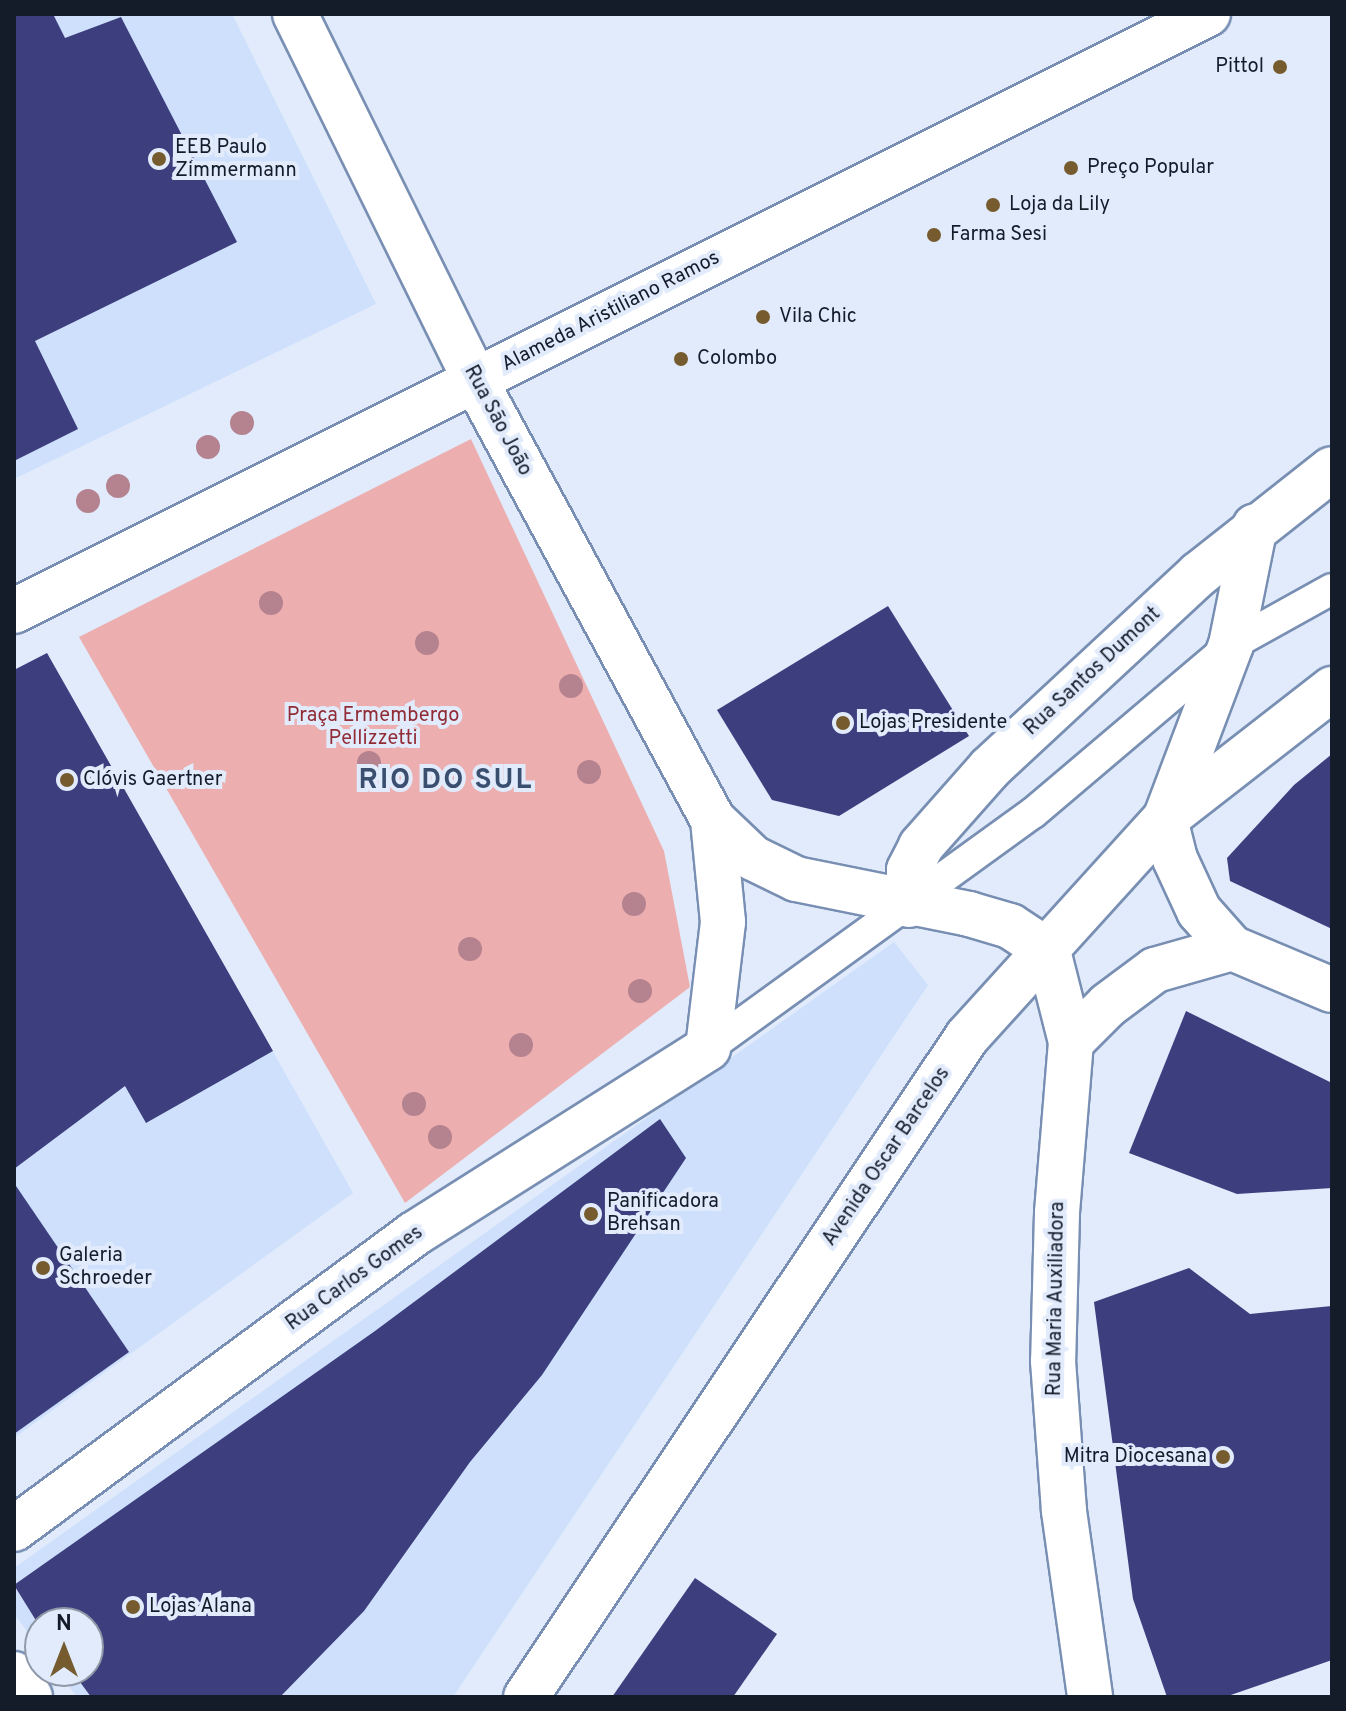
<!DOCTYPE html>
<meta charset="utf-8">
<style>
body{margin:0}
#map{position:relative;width:1346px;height:1711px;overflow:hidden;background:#e1ebfb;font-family:Overpass,sans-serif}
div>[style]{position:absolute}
.built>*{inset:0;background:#cee0fb}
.green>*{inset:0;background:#ecaeae}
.building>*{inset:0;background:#3c3e7e}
.roads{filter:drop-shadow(2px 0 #788fb3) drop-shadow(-2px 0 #788fb3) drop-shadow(0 2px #788fb3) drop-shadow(0 -2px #788fb3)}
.service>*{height:30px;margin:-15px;padding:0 15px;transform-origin:15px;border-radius:15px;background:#fff}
.minor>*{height:44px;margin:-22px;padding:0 22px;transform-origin:22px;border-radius:22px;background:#fff}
.tertiary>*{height:44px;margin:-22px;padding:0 22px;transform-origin:22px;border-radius:22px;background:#fff}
.secondary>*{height:44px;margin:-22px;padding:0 22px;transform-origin:22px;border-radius:22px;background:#fff}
.trees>*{width:24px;height:24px;margin:-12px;border-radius:50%;background:#b5828f}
.dots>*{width:22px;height:22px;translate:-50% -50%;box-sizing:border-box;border:4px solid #e1ebfb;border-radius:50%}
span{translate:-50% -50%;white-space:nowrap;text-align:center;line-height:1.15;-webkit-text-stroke:8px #e1ebfb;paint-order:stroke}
.poi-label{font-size:20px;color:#141c2a}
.right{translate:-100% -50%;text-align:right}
.left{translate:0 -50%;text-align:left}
.street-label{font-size:20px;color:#141c2a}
.park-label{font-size:20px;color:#912c36}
.district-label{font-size:28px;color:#3a4e6f;font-weight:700;letter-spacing:2px}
.frame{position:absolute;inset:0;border:16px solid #141c2a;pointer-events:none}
.north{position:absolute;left:24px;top:1607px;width:80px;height:80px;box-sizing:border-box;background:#e1ebfb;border:2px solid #8f98a7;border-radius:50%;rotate:0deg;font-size:22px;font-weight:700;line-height:32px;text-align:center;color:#141c2a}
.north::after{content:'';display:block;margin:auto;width:28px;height:36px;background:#765b2e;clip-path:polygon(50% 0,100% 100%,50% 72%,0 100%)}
</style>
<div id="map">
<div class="built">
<i style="clip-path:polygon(14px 14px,232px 14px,376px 304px,14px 479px)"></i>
<i style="clip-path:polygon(47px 653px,353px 1193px,14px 1438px,14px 670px)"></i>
<i style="clip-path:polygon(894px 942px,928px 985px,453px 1697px,77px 1697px,57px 1671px,88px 1671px,88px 1623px,40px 1623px,40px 1648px,14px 1614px,14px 1568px)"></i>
</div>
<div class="green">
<i style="clip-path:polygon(471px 439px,664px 851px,690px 987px,405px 1203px,79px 637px)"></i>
</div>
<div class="building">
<i style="clip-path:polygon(14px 14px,53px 14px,65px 38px,121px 17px,237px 242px,35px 341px,78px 429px,14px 461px)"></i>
<i style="clip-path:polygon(888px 606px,969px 736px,839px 816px,772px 800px,717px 710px)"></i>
<i style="clip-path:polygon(47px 653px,273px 1051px,146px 1123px,125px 1086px,14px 1169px,14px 670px)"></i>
<i style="clip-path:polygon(1332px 754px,1332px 929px,1230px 881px,1227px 858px,1294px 785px)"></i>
<i style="clip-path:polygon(1186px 1011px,1332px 1083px,1332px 1188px,1237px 1194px,1129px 1153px)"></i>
<i style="clip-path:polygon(660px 1119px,686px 1158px,542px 1375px,470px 1462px,364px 1611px,280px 1697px,91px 1697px,72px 1671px,88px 1671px,88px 1623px,40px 1627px,14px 1585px,375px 1331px)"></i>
<i style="clip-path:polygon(14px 1183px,129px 1352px,14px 1434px)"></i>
<i style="clip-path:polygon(1189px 1268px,1250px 1314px,1332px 1306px,1332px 1660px,1225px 1697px,1167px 1697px,1133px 1599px,1094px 1302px)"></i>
<i style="clip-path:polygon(695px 1578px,777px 1634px,733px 1697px,612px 1697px)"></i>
</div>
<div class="roads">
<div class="service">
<i style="left:708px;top:1048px;width:401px;rotate:-35.9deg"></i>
<i style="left:1033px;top:813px;width:260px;rotate:-40.3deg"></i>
<i style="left:1231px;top:645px;width:115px;rotate:-29deg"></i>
</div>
<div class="minor">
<i style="left:295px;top:14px;width:408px;rotate:63.8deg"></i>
<i style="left:1165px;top:819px;width:41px;rotate:76deg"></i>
<i style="left:1175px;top:859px;width:57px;rotate:65.2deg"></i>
<i style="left:1199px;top:911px;width:50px;rotate:48.3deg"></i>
<i style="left:909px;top:905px;width:35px;rotate:-90deg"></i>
<i style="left:909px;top:870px;width:27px;rotate:-63deg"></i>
<i style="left:921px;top:846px;width:104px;rotate:-48.5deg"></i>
<i style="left:990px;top:768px;width:285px;rotate:-42.9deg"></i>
<i style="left:1199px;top:574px;width:169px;rotate:-38.3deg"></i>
<i style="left:1048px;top:951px;width:94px;rotate:75.8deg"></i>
<i style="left:1071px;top:1042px;width:172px;rotate:94.7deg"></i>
<i style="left:1057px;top:1213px;width:148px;rotate:91.5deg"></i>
<i style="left:1053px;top:1361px;width:150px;rotate:85.8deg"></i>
<i style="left:1064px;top:1511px;width:188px;rotate:82deg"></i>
<i style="left:1071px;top:1042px;width:52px;rotate:-45deg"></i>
<i style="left:1108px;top:1005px;width:59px;rotate:-36.7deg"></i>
<i style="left:1155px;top:970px;width:80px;rotate:-15.9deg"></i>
<i style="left:1232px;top:948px;width:108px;rotate:22.8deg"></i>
<i style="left:14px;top:1674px;width:28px;rotate:55deg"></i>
</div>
<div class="tertiary">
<i style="left:475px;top:380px;width:500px;rotate:61.59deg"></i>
<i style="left:713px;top:820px;width:55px;rotate:43.5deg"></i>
<i style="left:753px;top:858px;width:48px;rotate:26deg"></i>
<i style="left:796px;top:879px;width:177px;rotate:11.4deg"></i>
<i style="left:969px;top:914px;width:43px;rotate:16.3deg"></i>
<i style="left:1010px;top:926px;width:45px;rotate:33.3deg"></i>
<i style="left:14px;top:1529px;width:497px;rotate:-36.4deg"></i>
<i style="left:414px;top:1234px;width:348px;rotate:-32.3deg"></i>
<i style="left:708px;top:1048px;width:127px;rotate:-83.2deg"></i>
<i style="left:723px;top:922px;width:102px;rotate:-95.6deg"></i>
</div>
<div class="secondary">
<i style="left:14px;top:611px;width:1335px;rotate:-26.57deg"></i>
<i style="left:1167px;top:814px;width:181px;rotate:-69.3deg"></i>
<i style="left:1231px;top:645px;width:121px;rotate:-78.6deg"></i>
<i style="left:526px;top:1697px;width:794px;rotate:-56.25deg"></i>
<i style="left:967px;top:1037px;width:294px;rotate:-47.8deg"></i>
<i style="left:1165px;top:819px;width:212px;rotate:-37.9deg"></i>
</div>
</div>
<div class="trees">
<i style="left:242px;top:423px"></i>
<i style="left:208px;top:447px"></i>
<i style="left:118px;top:486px"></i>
<i style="left:88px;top:501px"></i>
<i style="left:271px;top:603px"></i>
<i style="left:427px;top:643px"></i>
<i style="left:571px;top:686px"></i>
<i style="left:369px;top:763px"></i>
<i style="left:589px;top:772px"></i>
<i style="left:634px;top:904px"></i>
<i style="left:470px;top:949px"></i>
<i style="left:640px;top:991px"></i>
<i style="left:521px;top:1045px"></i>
<i style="left:414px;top:1104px"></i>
<i style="left:440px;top:1137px"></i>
</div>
<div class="dots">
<i style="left:1280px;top:67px;background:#765b2e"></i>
<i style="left:159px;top:159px;background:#765b2e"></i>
<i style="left:1071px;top:168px;background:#765b2e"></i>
<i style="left:993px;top:205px;background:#765b2e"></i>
<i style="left:934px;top:235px;background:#765b2e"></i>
<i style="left:763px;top:317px;background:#765b2e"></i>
<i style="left:681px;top:359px;background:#765b2e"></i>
<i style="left:843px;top:723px;background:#765b2e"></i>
<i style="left:67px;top:780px;background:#765b2e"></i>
<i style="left:591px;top:1214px;background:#765b2e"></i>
<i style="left:43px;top:1268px;background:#765b2e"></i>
<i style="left:1223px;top:1457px;background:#765b2e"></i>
<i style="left:133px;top:1607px;background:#765b2e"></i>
</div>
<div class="poi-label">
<span class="right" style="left:1264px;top:67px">Pittol</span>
<span class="left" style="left:175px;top:160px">EEB Paulo<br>Zimmermann</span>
<span class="left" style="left:1087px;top:168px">Preço Popular</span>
<span class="left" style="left:1009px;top:205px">Loja da Lily</span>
<span class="left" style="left:950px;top:235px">Farma Sesi</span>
<span class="left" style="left:779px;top:317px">Vila Chic</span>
<span class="left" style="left:697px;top:359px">Colombo</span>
<span class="left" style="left:859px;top:723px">Lojas Presidente</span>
<span class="left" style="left:83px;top:780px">Clóvis Gaertner</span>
<span class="left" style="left:607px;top:1214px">Panificadora<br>Brehsan</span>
<span class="left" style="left:59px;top:1268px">Galeria<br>Schroeder</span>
<span class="right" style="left:1207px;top:1457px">Mitra Diocesana</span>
<span class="left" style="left:149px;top:1607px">Lojas Alana</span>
</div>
<div class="street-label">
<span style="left:611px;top:312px;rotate:-27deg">Alameda Aristiliano Ramos</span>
<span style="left:497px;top:421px;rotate:62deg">Rua São João</span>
<span style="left:1093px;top:672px;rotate:-43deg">Rua Santos Dumont</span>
<span style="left:887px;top:1157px;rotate:-56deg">Avenida Oscar Barcelos</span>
<span style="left:355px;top:1279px;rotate:-36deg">Rua Carlos Gomes</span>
<span style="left:1057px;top:1299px;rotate:-89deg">Rua Maria Auxiliadora</span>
</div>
<div class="park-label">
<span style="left:373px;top:728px">Praça Ermembergo<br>Pellizzetti</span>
</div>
<div class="district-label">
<span style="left:446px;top:781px">RIO DO SUL</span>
</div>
<div class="frame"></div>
<div class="north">N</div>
</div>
